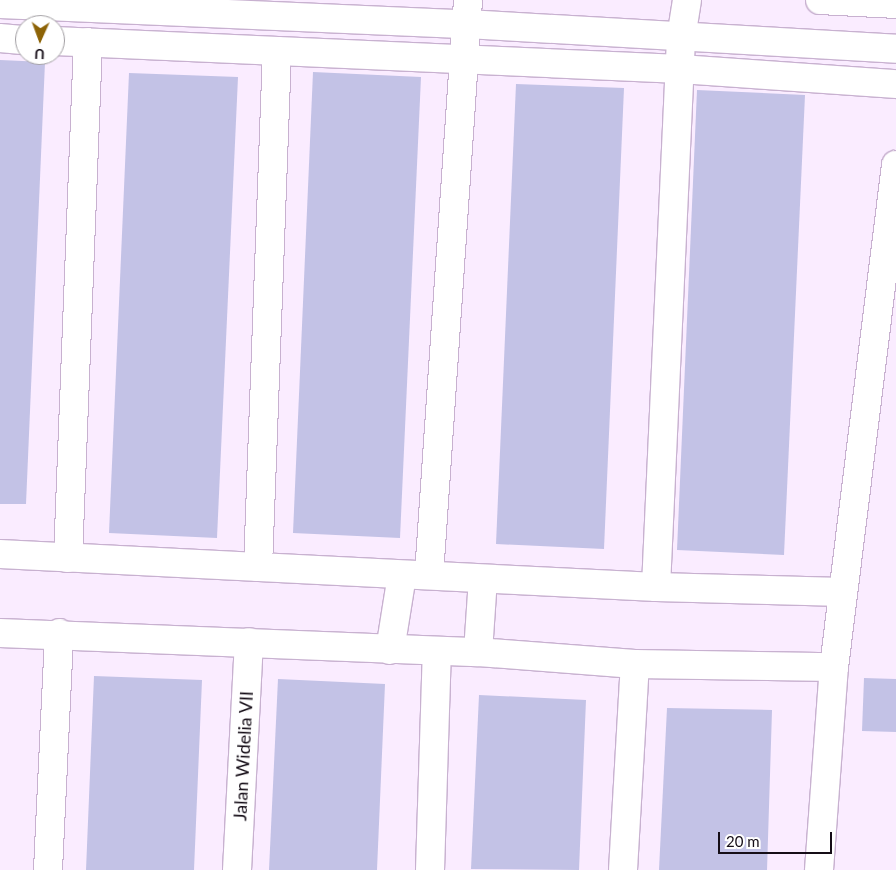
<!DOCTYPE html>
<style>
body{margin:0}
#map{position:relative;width:896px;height:870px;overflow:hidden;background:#faecff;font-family:Lato,sans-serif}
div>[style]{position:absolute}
.building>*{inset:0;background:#c3c2e6}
.roads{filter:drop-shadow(1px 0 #c8b1d0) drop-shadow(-1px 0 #c8b1d0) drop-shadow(0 1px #c8b1d0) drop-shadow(0 -1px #c8b1d0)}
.minor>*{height:28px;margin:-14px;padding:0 14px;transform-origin:14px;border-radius:14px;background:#fff}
span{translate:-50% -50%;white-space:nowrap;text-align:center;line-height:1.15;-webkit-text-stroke:5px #fff;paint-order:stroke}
.street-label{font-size:18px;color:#150d17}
.north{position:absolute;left:15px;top:15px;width:50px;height:50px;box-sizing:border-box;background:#fff;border:1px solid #a19ea2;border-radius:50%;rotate:182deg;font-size:14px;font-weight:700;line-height:20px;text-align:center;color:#150d17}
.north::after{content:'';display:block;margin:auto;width:18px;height:22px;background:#8d6306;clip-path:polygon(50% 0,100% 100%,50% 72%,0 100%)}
.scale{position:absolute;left:718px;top:832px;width:114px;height:22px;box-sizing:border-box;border:2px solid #150d17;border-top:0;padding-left:6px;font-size:15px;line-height:18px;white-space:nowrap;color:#150d17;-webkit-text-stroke:4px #fff;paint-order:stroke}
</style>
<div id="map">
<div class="building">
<i style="clip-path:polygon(0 60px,45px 62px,26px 504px,0 504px)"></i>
<i style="clip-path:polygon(313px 72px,421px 77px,400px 538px,293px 533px)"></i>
<i style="clip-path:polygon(129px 73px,238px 77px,217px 538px,109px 533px)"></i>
<i style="clip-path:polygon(516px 84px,624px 88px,604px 549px,496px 544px)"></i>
<i style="clip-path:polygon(697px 90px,805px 95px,784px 555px,677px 550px)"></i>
<i style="clip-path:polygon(94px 676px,202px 680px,194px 870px,86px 870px)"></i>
<i style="clip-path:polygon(864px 678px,896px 679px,896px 732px,862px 731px)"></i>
<i style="clip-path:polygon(278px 679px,385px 684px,377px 870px,269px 870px)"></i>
<i style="clip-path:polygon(479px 695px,586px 700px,579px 870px,471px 869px)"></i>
<i style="clip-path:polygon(667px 708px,772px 710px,767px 870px,659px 870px)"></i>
</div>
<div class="roads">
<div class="minor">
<i style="left:820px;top:0;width:76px;rotate:3deg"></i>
<i style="left:0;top:4px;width:467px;rotate:2.5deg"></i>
<i style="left:467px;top:24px;width:430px;rotate:3.3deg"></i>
<i style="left:0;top:38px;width:25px;rotate:5deg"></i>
<i style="left:55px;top:41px;width:626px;rotate:2.57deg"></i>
<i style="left:680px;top:69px;width:217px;rotate:4deg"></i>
<i style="left:0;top:554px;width:657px;rotate:2.88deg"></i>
<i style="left:656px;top:587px;width:187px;rotate:1.5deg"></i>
<i style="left:68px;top:558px;width:516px;rotate:-87.78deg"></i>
<i style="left:258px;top:567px;width:516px;rotate:-87.89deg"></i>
<i style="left:429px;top:575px;width:576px;rotate:-86.12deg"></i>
<i style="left:656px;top:587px;width:550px;rotate:-87.39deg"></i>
<i style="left:681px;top:38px;width:38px;rotate:-81deg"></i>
<i style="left:0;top:633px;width:478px;rotate:2.3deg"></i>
<i style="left:478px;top:652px;width:157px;rotate:4.4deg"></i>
<i style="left:635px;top:664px;width:199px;rotate:0.9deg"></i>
<i style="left:390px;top:650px;width:76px;rotate:-80.9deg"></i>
<i style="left:478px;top:652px;width:73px;rotate:-86.1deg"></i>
<i style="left:48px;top:870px;width:237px;rotate:-87.3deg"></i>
<i style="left:237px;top:870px;width:228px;rotate:-87deg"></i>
<i style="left:430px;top:870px;width:219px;rotate:-88.2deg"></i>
<i style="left:623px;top:870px;width:206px;rotate:-86.7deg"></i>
<i style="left:819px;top:870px;width:204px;rotate:-85.8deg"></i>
<i style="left:834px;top:667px;width:506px;rotate:-82.96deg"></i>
</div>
</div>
<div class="street-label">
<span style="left:243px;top:756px;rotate:-87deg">Jalan Widelia VII</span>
</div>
<div class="north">U</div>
<div class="scale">20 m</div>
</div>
